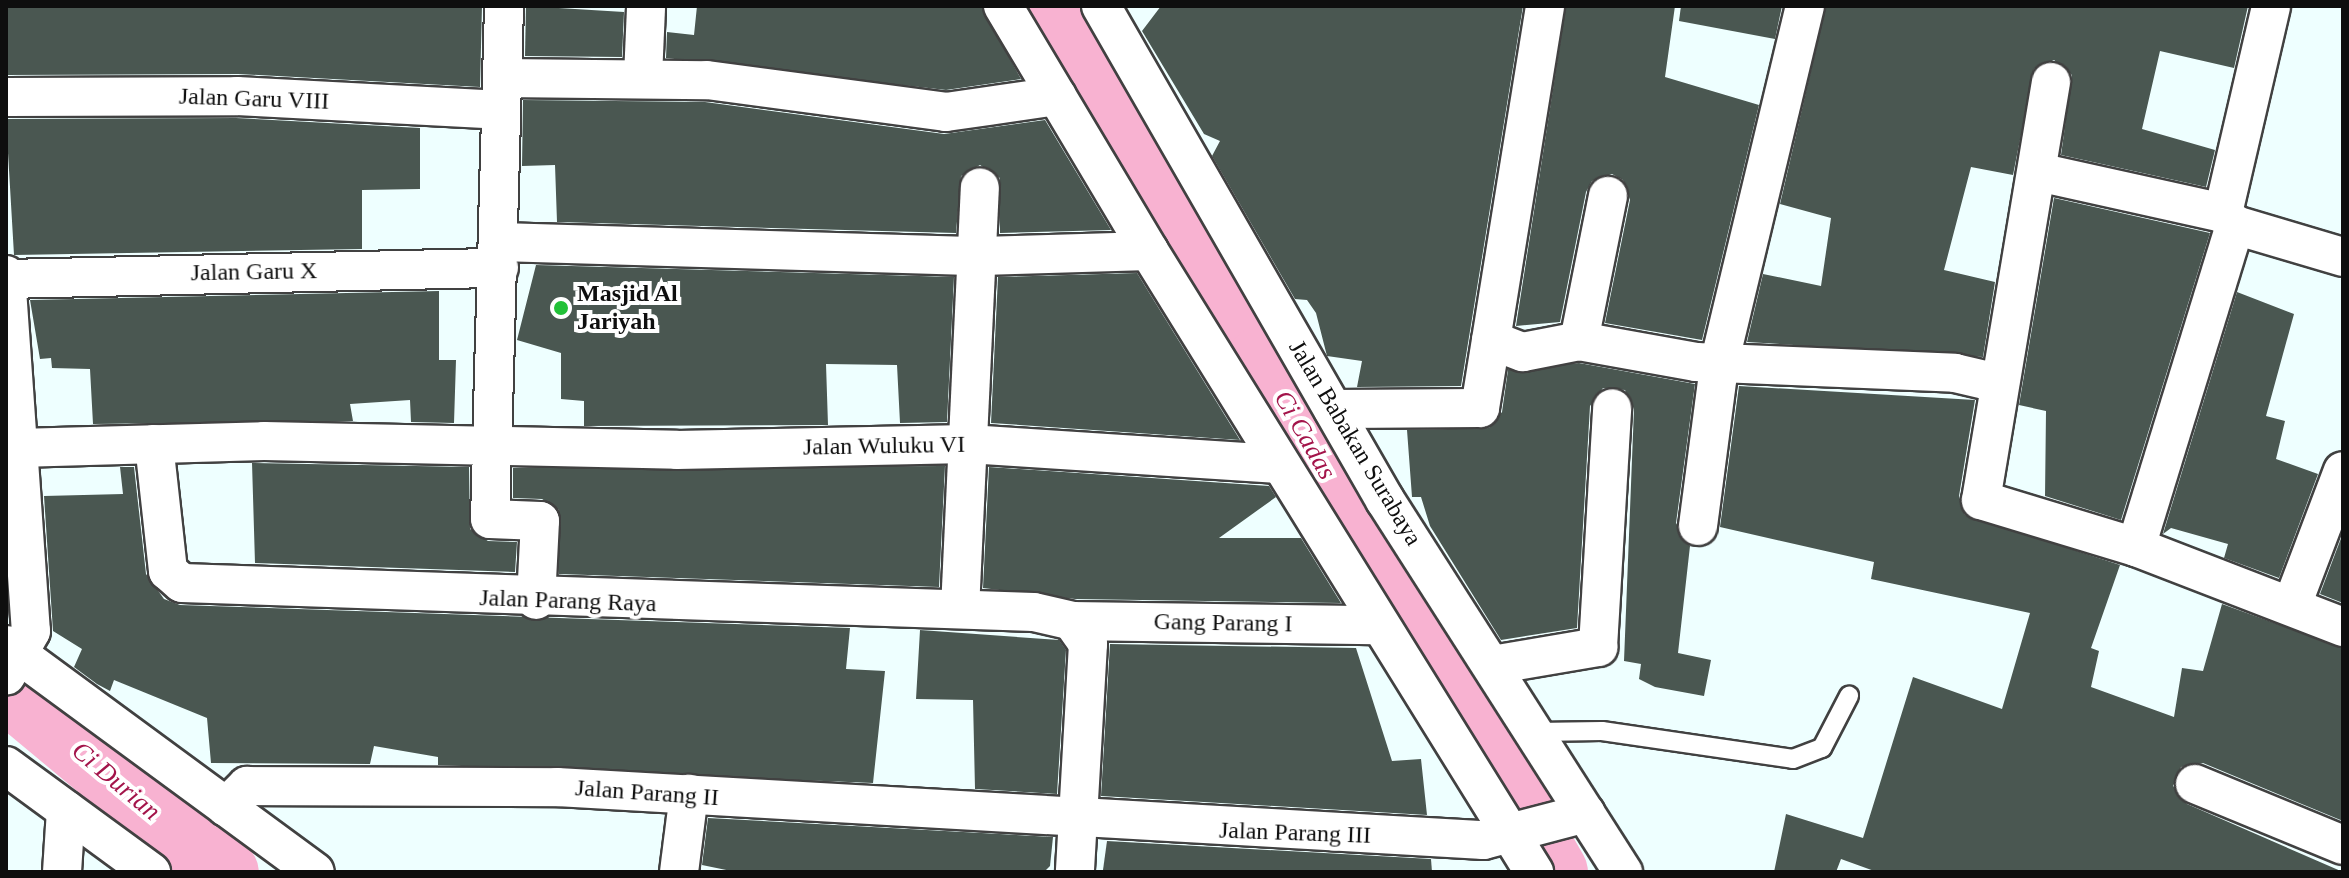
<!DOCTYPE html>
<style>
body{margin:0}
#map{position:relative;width:2349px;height:878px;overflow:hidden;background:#eff;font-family:Georgia,serif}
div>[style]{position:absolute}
.river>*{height:66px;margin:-33px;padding:0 33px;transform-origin:33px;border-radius:33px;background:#f8b2d1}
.building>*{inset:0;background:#4a5751}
.roads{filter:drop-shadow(2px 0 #414141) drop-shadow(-2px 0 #414141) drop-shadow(0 2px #414141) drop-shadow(0 -2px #414141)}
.lane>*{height:18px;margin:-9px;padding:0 9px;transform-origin:9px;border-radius:9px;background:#fff}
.street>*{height:38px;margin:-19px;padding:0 19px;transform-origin:19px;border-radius:19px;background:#fff}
.dots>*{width:22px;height:22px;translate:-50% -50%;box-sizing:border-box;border:4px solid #fff;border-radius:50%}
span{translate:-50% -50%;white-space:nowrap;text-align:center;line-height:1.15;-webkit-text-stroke:8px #fff;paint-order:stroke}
.street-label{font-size:24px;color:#0e0e0e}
.poi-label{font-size:24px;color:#0e0e0e;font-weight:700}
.left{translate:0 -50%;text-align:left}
.water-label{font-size:26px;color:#a3144a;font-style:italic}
.frame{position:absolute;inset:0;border:8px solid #0e0e0e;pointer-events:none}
</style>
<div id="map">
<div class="river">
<i style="left:1041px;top:6px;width:416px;rotate:58.1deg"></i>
<i style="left:1261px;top:359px;width:591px;rotate:60.18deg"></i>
<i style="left:6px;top:689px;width:286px;rotate:39.8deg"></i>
</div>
<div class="building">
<i style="clip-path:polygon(6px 6px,482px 6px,480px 87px,238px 74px,6px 75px)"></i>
<i style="clip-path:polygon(526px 6px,624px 12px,622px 57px,525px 56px)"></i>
<i style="clip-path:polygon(697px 6px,981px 6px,1021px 79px,946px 90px,666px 58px,667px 32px,694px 35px)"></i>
<i style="clip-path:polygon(1161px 6px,1523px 6px,1461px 386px,1357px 387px,1362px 361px,1327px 356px,1316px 313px,1307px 300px,1295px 299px,1212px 156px,1220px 141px,1204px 134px,1142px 31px)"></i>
<i style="clip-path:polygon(1566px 6px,1675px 6px,1665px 77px,1759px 105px,1702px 340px,1605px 323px,1630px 200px,1623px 180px,1612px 174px,1592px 181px,1586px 192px,1560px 322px,1516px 326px)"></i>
<i style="clip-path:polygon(1681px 6px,1782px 6px,1775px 39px,1679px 21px)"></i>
<i style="clip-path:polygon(1826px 6px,2248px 6px,2234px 68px,2160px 51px,2142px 129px,2215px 150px,2206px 187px,2061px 155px,2072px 75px,2054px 60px,2034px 69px,2013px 175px,1971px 167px,1944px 270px,1995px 282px,1983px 357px,1747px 342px,1763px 274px,1821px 286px,1831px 218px,1780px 204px)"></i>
<i style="clip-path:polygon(523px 100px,705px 102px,944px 134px,1045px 120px,1111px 230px,1000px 233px,1000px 178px,980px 165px,961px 176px,956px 233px,557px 222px,555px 165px,522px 166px)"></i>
<i style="clip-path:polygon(236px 118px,420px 128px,420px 189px,362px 190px,362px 249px,14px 255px,6px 119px)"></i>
<i style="clip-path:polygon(2054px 198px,2210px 233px,2121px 520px,2045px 496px,2046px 411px,2019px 405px)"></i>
<i style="clip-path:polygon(536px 265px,954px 277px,947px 422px,900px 423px,897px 365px,826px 364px,828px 425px,584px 426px,584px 401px,561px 399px,561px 353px,517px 340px)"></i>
<i style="clip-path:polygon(1137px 273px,1240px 440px,991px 423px,998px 277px)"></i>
<i style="clip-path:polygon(439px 291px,439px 360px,456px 360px,454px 423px,411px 422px,410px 400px,350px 404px,353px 421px,93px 424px,90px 369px,52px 368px,51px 358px,40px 359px,30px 300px)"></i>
<i style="clip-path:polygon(2237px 292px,2294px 314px,2266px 416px,2285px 421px,2276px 459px,2318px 474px,2279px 578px,2224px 558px,2228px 544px,2171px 528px,2163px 534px)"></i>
<i style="clip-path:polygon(1579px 363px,1695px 384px,1676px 523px,1690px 546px,1678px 653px,1711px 660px,1704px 696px,1655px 687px,1639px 679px,1641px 664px,1624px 661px,1634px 409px,1625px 390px,1603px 388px,1590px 406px,1577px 628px,1501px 640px,1430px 526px,1421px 497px,1412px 497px,1407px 430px,1489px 428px,1502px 412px,1508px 370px)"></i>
<i style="clip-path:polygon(1739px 386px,1975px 400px,1959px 496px,1965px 515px,2120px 565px,2091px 648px,2099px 651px,2091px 687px,2174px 717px,2182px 668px,2203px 671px,2222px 604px,2343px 648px,2343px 821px,2203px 763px,2181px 767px,2173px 786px,2187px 804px,2343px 872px,1877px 872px,1841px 859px,1836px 872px,1774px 872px,1786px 814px,1863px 838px,1913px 677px,2002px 709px,2030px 613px,1871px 579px,1874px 562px,1720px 527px)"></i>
<i style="clip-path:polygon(252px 463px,469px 467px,470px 529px,488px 541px,517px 542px,515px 572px,255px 563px)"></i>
<i style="clip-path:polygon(945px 466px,939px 587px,559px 574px,559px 510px,542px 499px,513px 498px,513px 468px)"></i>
<i style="clip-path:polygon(120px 467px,134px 467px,146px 574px,164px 599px,180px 605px,850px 628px,846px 669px,885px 671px,873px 783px,438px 765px,438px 757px,374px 746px,370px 764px,211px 763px,207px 718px,114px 680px,110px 691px,97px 684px,74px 667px,82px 649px,53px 631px,44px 496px,123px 494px)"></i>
<i style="clip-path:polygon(989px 467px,1269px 486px,1276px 497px,1219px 538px,1301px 538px,1341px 603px,1075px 599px,983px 588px)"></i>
<i style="clip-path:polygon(2343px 533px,2343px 603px,2320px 594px)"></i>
<i style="clip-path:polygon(920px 630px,1059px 640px,1066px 650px,1057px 794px,975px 789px,973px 700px,916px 699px)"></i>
<i style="clip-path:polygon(1110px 644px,1356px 648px,1392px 761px,1421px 759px,1427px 815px,1101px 796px)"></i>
<i style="clip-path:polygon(708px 818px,1053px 837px,1050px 866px,1044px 872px,736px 872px,702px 865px)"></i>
<i style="clip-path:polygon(1107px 841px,1431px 859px,1432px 872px,1103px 870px)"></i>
</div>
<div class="roads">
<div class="lane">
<i style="left:1536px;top:732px;width:66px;rotate:-0.9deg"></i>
<i style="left:1602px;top:731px;width:193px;rotate:8.3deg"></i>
<i style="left:1793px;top:759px;width:31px;rotate:-21deg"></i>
<i style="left:1822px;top:748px;width:59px;rotate:-62.6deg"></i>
</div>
<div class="street">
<i style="left:504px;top:6px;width:513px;rotate:91.56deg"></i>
<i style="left:490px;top:519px;width:50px;rotate:2.3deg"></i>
<i style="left:540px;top:521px;width:79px;rotate:92.9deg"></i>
<i style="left:1003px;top:6px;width:285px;rotate:59.2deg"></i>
<i style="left:1101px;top:6px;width:570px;rotate:60.11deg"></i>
<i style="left:1385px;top:500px;width:442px;rotate:57.4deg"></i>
<i style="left:643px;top:77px;width:69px;rotate:-87.5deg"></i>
<i style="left:503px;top:78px;width:204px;rotate:0.6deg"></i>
<i style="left:707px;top:80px;width:241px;rotate:7.6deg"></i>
<i style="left:946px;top:112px;width:112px;rotate:-8.2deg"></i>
<i style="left:2051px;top:82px;width:424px;rotate:99.5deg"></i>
<i style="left:1981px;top:500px;width:162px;rotate:16.9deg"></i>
<i style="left:2136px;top:547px;width:222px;rotate:21.1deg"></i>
<i style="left:6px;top:97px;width:231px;rotate:-0.2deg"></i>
<i style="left:237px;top:96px;width:264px;rotate:3deg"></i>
<i style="left:2038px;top:172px;width:189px;rotate:12.5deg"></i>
<i style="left:2223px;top:213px;width:17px;rotate:45deg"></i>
<i style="left:2235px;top:225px;width:113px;rotate:16.5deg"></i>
<i style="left:2223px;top:213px;width:212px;rotate:-76.9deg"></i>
<i style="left:500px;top:242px;width:479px;rotate:1.7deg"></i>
<i style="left:979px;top:256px;width:170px;rotate:-1.7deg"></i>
<i style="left:1149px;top:251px;width:731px;rotate:58.2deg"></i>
<i style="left:6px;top:275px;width:357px;rotate:86deg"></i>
<i style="left:31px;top:631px;width:51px;rotate:119.1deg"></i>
<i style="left:6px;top:279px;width:493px;rotate:-1.3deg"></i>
<i style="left:1491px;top:340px;width:34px;rotate:21deg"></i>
<i style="left:1523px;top:352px;width:57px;rotate:-11.1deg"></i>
<i style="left:1579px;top:341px;width:119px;rotate:10.2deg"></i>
<i style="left:1696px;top:362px;width:259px;rotate:2.4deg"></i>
<i style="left:1955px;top:373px;width:44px;rotate:13.1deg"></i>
<i style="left:1579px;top:341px;width:148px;rotate:-78.7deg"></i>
<i style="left:1333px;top:409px;width:147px;rotate:-0.4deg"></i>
<i style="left:1480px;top:408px;width:407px;rotate:-80.8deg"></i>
<i style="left:154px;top:444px;width:128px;rotate:83.7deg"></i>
<i style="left:168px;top:571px;width:18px;rotate:41deg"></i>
<i style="left:182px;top:583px;width:852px;rotate:1.95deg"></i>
<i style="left:1034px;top:612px;width:39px;rotate:13deg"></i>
<i style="left:1072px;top:621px;width:28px;rotate:55deg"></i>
<i style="left:1088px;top:644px;width:228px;rotate:93.3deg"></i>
<i style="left:18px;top:448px;width:246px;rotate:-1.6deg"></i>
<i style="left:264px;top:441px;width:413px;rotate:1.2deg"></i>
<i style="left:677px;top:450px;width:291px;rotate:-1.2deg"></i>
<i style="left:968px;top:444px;width:308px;rotate:3.7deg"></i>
<i style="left:1698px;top:526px;width:167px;rotate:-82.5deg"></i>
<i style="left:1720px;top:360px;width:364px;rotate:-76.5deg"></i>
<i style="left:2136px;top:547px;width:337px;rotate:-72.9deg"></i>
<i style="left:2292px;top:605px;width:143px;rotate:-69.2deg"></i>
<i style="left:960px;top:609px;width:422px;rotate:-87.3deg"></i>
<i style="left:1072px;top:621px;width:303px;rotate:0.8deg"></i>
<i style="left:6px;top:645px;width:383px;rotate:36.3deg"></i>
<i style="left:1492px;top:665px;width:108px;rotate:-9.6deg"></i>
<i style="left:1598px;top:647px;width:239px;rotate:-86.6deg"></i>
<i style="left:6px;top:766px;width:180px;rotate:36.2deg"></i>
<i style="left:2195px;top:784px;width:160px;rotate:22.4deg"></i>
<i style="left:226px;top:807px;width:30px;rotate:-45deg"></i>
<i style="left:247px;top:786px;width:310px;rotate:0.2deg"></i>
<i style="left:557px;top:787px;width:928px;rotate:3.28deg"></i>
<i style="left:1483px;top:840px;width:106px;rotate:-14.7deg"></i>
<i style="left:62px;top:872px;width:62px;rotate:-86.3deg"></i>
<i style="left:679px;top:872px;width:79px;rotate:-82.7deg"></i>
</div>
</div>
<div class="dots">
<i style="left:561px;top:308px;background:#22c138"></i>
</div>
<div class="street-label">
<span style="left:254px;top:99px;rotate:2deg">Jalan Garu VIII</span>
<span style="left:254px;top:272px;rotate:-1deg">Jalan Garu X</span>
<span style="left:1355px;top:443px;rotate:59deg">Jalan Babakan Surabaya</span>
<span style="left:884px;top:446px;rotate:-1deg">Jalan Wuluku VI</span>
<span style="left:568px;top:601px;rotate:2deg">Jalan Parang Raya</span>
<span style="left:1223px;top:623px;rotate:1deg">Gang Parang I</span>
<span style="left:647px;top:793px;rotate:4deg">Jalan Parang II</span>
<span style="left:1295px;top:833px;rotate:2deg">Jalan Parang III</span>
</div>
<div class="poi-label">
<span class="left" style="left:577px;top:308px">Masjid Al<br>Jariyah</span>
</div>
<div class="water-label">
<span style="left:1305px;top:435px;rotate:60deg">Ci Cadas</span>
<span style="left:116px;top:781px;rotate:40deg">Ci Durian</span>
</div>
<div class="frame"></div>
</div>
